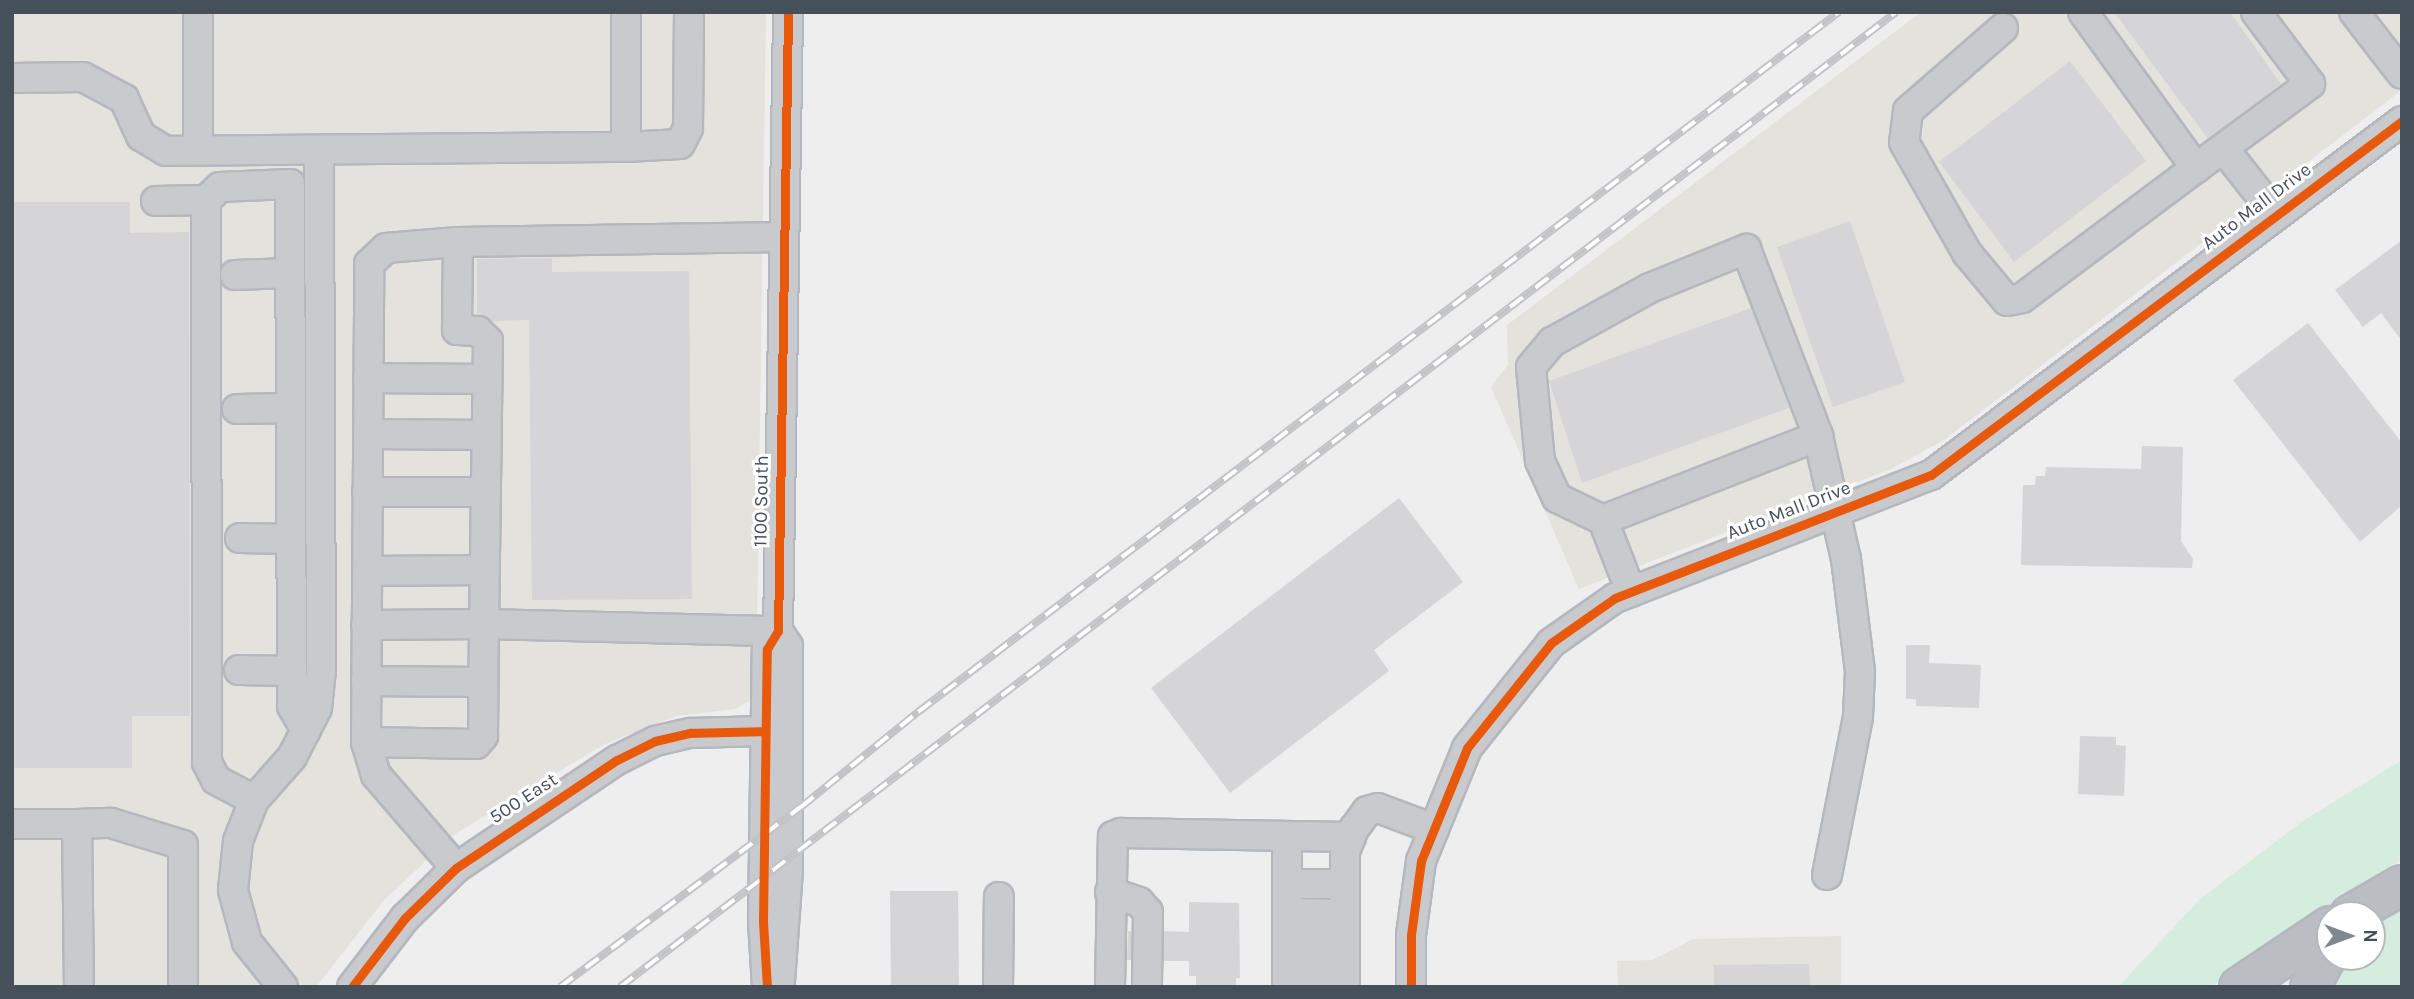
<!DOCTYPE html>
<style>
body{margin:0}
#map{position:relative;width:2414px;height:999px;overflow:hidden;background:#efeeee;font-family:Karla,sans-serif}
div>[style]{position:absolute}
.commercial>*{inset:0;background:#e4e2dc}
.green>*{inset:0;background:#d4edde}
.building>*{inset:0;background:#d5d5d7}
.roads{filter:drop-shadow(2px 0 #b4b8be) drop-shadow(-2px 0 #b4b8be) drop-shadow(0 2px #b4b8be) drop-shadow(0 -2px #b4b8be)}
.minor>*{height:28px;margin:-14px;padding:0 14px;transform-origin:14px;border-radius:14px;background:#c8cacd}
.highway>*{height:38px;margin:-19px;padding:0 19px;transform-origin:19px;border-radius:19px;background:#babec3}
.rail>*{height:8px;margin-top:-4px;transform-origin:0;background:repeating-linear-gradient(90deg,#fff 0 16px,#c3c4c7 0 32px);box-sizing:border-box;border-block:2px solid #c3c4c7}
.cycleway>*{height:9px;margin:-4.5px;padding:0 4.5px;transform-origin:4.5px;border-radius:4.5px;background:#e8590c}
span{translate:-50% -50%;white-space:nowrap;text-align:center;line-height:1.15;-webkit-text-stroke:6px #fff;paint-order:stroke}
.street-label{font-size:19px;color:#46505a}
.frame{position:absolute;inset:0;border:14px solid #46505a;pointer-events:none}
.north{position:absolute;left:2316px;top:901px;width:70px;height:70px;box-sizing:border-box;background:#fff;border:2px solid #b5b9bd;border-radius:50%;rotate:90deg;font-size:19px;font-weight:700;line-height:28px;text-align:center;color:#46505a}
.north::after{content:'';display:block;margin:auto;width:24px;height:32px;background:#81878e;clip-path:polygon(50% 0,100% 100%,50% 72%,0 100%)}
</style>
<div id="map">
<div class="commercial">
<i style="clip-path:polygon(12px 12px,766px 12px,756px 691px,751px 700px,735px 709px,676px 716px,603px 745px,455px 834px,385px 899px,316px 987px,12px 987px)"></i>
<i style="clip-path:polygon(1921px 12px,2402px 12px,2402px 90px,1944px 440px,1889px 470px,1579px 589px,1491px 387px,1508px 365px,1507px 325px)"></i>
<i style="clip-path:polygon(1841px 936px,1841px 987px,1618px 987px,1617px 961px,1652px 960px,1693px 939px)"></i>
</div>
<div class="green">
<i style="clip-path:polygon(2402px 760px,2402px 859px,2211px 987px,2118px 987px,2200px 899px,2304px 820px)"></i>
<i style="clip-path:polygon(2402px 900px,2402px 987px,2320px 987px,2336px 957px,2372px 957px,2372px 920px)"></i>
</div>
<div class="building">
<i style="clip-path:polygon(2114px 12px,2230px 12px,2281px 84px,2208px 139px)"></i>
<i style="clip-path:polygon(2070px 61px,2146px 161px,2014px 262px,1939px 162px)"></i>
<i style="clip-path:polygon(12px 202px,130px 202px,130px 233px,189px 232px,190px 716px,132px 716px,132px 768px,12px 768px)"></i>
<i style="clip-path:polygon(1850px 221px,1905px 382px,1833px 407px,1777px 247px)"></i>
<i style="clip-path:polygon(2402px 240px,2402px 341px,2381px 313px,2363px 327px,2335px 290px)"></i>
<i style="clip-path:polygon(552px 258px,552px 272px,689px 271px,692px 599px,532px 600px,529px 320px,491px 321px,477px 314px,477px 259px)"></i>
<i style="clip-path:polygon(1751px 308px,1789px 408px,1582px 483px,1549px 381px)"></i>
<i style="clip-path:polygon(2308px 323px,2402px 443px,2402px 505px,2360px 542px,2233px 380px)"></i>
<i style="clip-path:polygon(2142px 446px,2183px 447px,2181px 541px,2193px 559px,2192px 568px,2021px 565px,2023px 485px,2035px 485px,2036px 476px,2045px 476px,2046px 467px,2141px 469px)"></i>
<i style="clip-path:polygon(1399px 498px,1463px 582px,1374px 650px,1389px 671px,1230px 793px,1151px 688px)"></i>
<i style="clip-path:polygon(1906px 645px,1930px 645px,1929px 663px,1981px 665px,1979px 708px,1916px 706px,1916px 699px,1906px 699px)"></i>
<i style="clip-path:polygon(2080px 736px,2116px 737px,2116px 745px,2126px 746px,2124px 796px,2078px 794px)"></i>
<i style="clip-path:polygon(890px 891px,958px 891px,959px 987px,891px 987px)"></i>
<i style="clip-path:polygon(1189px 902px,1239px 903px,1240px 978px,1236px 978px,1236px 987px,1196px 987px,1196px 976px,1189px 976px,1189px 961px,1164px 961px,1164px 931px,1189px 932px)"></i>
<i style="clip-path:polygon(1128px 931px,1131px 931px,1131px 960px,1127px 960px)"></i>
<i style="clip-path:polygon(1809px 964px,1810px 987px,1714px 987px,1714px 965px)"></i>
</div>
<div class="roads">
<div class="minor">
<i style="left:198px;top:12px;width:138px;rotate:90deg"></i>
<i style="left:2083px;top:12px;width:193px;rotate:54.1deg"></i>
<i style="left:2196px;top:168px;width:142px;rotate:-36.4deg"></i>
<i style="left:2310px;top:84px;width:90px;rotate:-126.9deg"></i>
<i style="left:2354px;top:12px;width:78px;rotate:52.3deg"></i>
<i style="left:2003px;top:28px;width:126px;rotate:138.9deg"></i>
<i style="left:1908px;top:111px;width:31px;rotate:97deg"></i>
<i style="left:1904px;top:142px;width:128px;rotate:60.4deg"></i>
<i style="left:1967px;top:253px;width:62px;rotate:50.2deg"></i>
<i style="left:2007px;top:301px;width:15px;rotate:-11deg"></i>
<i style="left:2022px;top:298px;width:217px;rotate:-36.8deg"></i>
<i style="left:12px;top:78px;width:71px;rotate:-0.8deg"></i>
<i style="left:83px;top:77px;width:47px;rotate:28.2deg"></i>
<i style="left:124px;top:99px;width:41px;rotate:65.3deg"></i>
<i style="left:141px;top:136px;width:29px;rotate:31deg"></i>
<i style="left:166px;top:151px;width:460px;rotate:-0.5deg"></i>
<i style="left:626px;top:147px;width:135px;rotate:-90deg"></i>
<i style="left:626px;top:147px;width:54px;rotate:-3.2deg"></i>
<i style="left:680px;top:144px;width:18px;rotate:-63deg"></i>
<i style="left:688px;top:128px;width:116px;rotate:-89.5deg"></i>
<i style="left:2224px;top:149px;width:84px;rotate:51.8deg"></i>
<i style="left:156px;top:201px;width:50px;rotate:-1.1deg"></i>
<i style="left:458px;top:242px;width:88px;rotate:90.7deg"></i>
<i style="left:457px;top:330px;width:21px;rotate:3deg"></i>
<i style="left:478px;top:331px;width:14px;rotate:45deg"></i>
<i style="left:488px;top:341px;width:283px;rotate:90.8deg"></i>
<i style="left:484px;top:624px;width:294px;rotate:1.4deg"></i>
<i style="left:235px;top:275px;width:55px;rotate:-2.1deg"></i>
<i style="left:368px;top:378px;width:119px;rotate:0.5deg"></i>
<i style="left:237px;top:409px;width:52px;rotate:-1.1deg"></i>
<i style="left:368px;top:434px;width:119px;rotate:0.5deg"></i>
<i style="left:367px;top:492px;width:119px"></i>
<i style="left:1603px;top:520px;width:231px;rotate:-21.3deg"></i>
<i style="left:240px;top:538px;width:50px;rotate:1.1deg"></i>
<i style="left:367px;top:571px;width:118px;rotate:-0.5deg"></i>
<i style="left:1631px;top:592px;width:77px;rotate:-111.3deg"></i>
<i style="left:1603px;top:520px;width:51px;rotate:-154.4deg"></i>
<i style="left:1557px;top:498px;width:41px;rotate:-114.7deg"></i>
<i style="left:1540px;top:461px;width:94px;rotate:-95.5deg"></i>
<i style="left:1531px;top:367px;width:33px;rotate:-50deg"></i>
<i style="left:1552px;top:342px;width:112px;rotate:-28.9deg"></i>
<i style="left:1650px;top:288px;width:104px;rotate:-22.1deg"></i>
<i style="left:1746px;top:249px;width:200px;rotate:68.9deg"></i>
<i style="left:1818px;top:436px;width:126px;rotate:77.2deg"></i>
<i style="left:1846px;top:559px;width:113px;rotate:82.9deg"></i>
<i style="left:1860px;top:671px;width:46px;rotate:92.5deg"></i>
<i style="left:1858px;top:717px;width:161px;rotate:101.1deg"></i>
<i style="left:778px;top:631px;width:18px;rotate:56deg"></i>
<i style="left:788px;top:646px;width:224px;rotate:90deg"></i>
<i style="left:788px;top:870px;width:112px;rotate:94.1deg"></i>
<i style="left:239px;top:670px;width:52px;rotate:1.1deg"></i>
<i style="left:366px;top:681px;width:117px;rotate:0.5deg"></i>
<i style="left:366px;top:742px;width:110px;rotate:1deg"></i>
<i style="left:476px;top:744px;width:11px;rotate:-49deg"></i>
<i style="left:483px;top:736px;width:112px;rotate:-89.5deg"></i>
<i style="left:484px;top:624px;width:118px;rotate:179.5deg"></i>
<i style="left:254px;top:800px;width:43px;rotate:-152.2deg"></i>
<i style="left:216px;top:780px;width:20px;rotate:-117deg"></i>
<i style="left:207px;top:762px;width:562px;rotate:-90.1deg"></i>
<i style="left:206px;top:200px;width:19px;rotate:-43deg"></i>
<i style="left:220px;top:187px;width:70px;rotate:-2.5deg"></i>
<i style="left:290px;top:184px;width:522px;rotate:89.78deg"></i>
<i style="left:292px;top:706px;width:28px;rotate:60deg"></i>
<i style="left:12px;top:824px;width:65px"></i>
<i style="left:77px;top:824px;width:163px;rotate:89.3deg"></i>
<i style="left:77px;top:824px;width:34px;rotate:-2deg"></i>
<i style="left:111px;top:823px;width:75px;rotate:17deg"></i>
<i style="left:183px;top:845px;width:142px;rotate:90deg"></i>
<i style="left:1287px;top:836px;width:151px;rotate:90deg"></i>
<i style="left:456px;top:868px;width:123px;rotate:-130.7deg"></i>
<i style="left:376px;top:775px;width:34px;rotate:-107deg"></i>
<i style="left:366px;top:742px;width:478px;rotate:-89.6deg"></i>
<i style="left:369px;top:264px;width:23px;rotate:-43deg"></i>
<i style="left:386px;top:248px;width:72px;rotate:-4.8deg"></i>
<i style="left:458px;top:242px;width:326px;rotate:-0.9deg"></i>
<i style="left:1287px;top:884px;width:58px"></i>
<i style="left:1110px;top:892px;width:31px;rotate:19deg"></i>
<i style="left:1139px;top:902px;width:13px;rotate:48deg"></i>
<i style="left:1148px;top:912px;width:75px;rotate:90.8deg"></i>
<i style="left:1287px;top:913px;width:58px;rotate:1deg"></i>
<i style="left:1287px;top:938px;width:58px;rotate:-1deg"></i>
<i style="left:1287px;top:960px;width:58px;rotate:1deg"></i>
<i style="left:1287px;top:986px;width:58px;rotate:-1deg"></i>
<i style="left:283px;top:987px;width:58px;rotate:-128.7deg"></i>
<i style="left:247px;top:942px;width:54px;rotate:-105.1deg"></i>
<i style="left:233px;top:890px;width:49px;rotate:-84.2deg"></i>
<i style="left:238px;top:841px;width:44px;rotate:-68.7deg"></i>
<i style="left:254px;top:800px;width:57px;rotate:-48.5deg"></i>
<i style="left:292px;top:757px;width:55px;rotate:-63deg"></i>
<i style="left:317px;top:708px;width:37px;rotate:-84deg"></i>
<i style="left:321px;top:671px;width:521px;rotate:-90.22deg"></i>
<i style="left:352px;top:987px;width:87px;rotate:-52.5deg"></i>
<i style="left:405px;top:918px;width:71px;rotate:-44.4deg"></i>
<i style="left:456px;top:868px;width:194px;rotate:-33.9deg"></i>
<i style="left:617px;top:760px;width:42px;rotate:-26.6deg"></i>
<i style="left:655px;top:741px;width:37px;rotate:-13deg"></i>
<i style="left:691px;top:733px;width:74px;rotate:-1.5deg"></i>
<i style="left:767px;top:987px;width:66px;rotate:-93.5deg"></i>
<i style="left:763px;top:921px;width:272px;rotate:-89.2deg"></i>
<i style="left:767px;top:649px;width:21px;rotate:-59deg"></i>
<i style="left:778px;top:631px;width:619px;rotate:-89.07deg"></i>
<i style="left:998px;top:987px;width:90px;rotate:-89.4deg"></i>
<i style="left:1110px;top:987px;width:151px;rotate:-88.9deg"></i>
<i style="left:1113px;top:836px;width:9px;rotate:-21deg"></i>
<i style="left:1121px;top:833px;width:230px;rotate:1deg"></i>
<i style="left:1345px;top:987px;width:135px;rotate:-90deg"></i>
<i style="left:1345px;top:852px;width:25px;rotate:-69deg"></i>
<i style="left:1354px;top:829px;width:22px;rotate:-54deg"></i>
<i style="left:1367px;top:811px;width:11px;rotate:-15deg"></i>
<i style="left:1378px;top:808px;width:60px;rotate:20.6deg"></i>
<i style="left:1411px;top:987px;width:52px;rotate:-90deg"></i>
<i style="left:1411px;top:935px;width:75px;rotate:-82.3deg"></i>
<i style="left:1421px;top:861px;width:122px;rotate:-67.8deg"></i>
<i style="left:1467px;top:748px;width:134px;rotate:-51.3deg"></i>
<i style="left:1551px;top:643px;width:78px;rotate:-35.1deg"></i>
<i style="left:1615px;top:598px;width:339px;rotate:-21.3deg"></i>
<i style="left:1931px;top:475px;width:589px;rotate:-36.93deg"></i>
</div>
<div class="highway">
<i style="left:2350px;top:915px;width:60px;rotate:-30deg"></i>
<i style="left:2239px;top:987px;width:110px;rotate:-33.8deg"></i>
<i style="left:2310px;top:987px;width:42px;rotate:-61.6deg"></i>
</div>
</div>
<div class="rail">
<i style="left:560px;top:987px;width:301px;rotate:-36.8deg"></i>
<i style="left:801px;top:807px;width:151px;rotate:-39.1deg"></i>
<i style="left:918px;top:712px;width:1157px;rotate:-37.24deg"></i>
<i style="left:620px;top:987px;width:1606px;rotate:-37.38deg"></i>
</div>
<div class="cycleway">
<i style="left:352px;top:987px;width:87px;rotate:-52.5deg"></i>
<i style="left:405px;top:918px;width:71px;rotate:-44.4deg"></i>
<i style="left:456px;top:868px;width:194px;rotate:-33.9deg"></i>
<i style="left:617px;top:760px;width:42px;rotate:-26.6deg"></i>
<i style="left:655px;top:741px;width:37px;rotate:-13deg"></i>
<i style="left:691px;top:733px;width:74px;rotate:-1.5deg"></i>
<i style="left:767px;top:987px;width:66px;rotate:-93.5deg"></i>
<i style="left:763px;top:921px;width:272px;rotate:-89.2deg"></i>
<i style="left:767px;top:649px;width:21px;rotate:-59deg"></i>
<i style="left:778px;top:631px;width:619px;rotate:-89.07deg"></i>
<i style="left:1411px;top:987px;width:52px;rotate:-90deg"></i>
<i style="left:1411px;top:935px;width:75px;rotate:-82.3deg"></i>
<i style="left:1421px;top:861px;width:122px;rotate:-67.8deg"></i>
<i style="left:1467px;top:748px;width:134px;rotate:-51.3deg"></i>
<i style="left:1551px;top:643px;width:78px;rotate:-35.1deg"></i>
<i style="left:1615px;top:598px;width:339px;rotate:-21.3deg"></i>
<i style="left:1931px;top:475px;width:589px;rotate:-36.93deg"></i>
</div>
<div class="street-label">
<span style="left:2257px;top:207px;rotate:-37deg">Auto Mall Drive</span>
<span style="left:762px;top:501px;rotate:-89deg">1100 South</span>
<span style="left:1789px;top:511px;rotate:-21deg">Auto Mall Drive</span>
<span style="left:524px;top:799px;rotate:-33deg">500 East</span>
</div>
<div class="frame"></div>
<div class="north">N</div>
</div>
